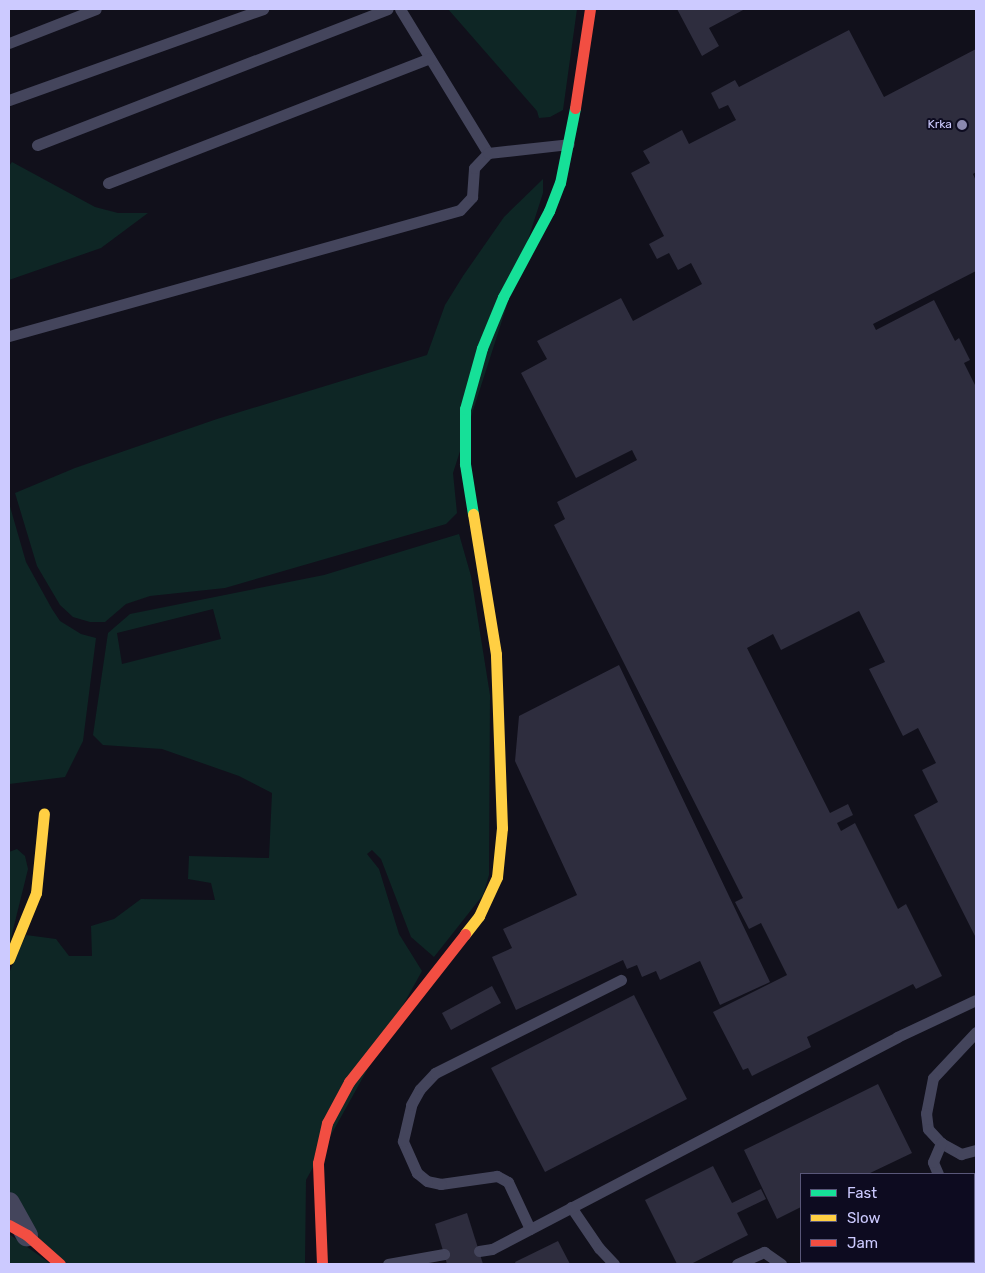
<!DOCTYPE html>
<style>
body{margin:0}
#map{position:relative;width:985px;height:1273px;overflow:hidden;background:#11101b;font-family:Rubik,sans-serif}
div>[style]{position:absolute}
.green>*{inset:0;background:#0e2625}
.building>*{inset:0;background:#2e2d3e}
.lane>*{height:11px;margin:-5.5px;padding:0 5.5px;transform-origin:5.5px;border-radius:5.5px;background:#44455c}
.street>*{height:22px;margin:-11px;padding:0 11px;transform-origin:11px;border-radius:11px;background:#44455c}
.fast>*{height:11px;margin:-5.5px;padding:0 5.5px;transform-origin:5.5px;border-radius:5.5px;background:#16e098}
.slow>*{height:11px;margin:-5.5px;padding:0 5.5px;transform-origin:5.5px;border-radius:5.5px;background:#ffcf43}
.jam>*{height:11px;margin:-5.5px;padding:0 5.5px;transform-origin:5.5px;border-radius:5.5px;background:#f24e42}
.dots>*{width:14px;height:14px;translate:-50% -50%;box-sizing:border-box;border:2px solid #0d0b20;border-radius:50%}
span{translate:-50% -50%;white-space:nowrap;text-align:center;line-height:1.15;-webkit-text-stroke:4px #0d0b20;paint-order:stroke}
.poi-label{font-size:12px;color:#cccaff}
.right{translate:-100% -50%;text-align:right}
.frame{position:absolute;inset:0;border:10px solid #cccaff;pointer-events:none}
.legend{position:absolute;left:800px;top:1173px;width:175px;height:90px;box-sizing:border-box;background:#0d0b20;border:1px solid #595779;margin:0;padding:6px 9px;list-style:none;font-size:15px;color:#cccaff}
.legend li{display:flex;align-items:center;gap:10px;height:25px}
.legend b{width:25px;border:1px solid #595779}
</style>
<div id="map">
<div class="green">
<i style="clip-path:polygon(448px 9px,577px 9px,563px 110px,550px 117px,539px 118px,537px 111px)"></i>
<i style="clip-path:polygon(12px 162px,95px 207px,118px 213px,148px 213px,101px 248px,9px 280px,9px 166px)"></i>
<i style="clip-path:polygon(543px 179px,543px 193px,453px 473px,457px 513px,446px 524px,225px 588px,150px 596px,126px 604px,105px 622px,90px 622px,73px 617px,60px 605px,37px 566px,15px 493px,75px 468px,217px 419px,427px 355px,445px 305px,463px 276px,504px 217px)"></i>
<i style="clip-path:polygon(9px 503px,26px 562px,52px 609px,60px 621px,81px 634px,96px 638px,83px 741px,65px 777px,9px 784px)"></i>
<i style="clip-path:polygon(evenodd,459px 534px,471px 576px,490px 695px,489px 875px,483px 895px,434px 957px,411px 937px,381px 859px,372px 850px,367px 854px,379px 869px,399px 934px,422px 971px,306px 1180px,305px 1264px,67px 1264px,43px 1244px,9px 1192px,9px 973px,26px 935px,56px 939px,69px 956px,92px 956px,91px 926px,114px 919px,141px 899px,215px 900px,211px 883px,188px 879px,189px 856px,269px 858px,272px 793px,239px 776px,162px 749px,103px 745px,93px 735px,108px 633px,130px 614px,324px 575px,459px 534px,213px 609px,221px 639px,122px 664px,117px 633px,213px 609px)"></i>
<i style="clip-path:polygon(17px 849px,25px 856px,28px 869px,9px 946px,9px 852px)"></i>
<i style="clip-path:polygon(9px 1234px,51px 1264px,9px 1264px)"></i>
</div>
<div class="building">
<i style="clip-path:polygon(677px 9px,745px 9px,709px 28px,719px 46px,702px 56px)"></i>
<i style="clip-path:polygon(849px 30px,884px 97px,976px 49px,976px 172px,973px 174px,976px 181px,976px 271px,873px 324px,876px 330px,934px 300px,955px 341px,959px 338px,970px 360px,964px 363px,976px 387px,976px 938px,914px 815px,938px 802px,922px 770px,936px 763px,918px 728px,903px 736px,869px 669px,885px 662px,859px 611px,781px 650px,773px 634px,747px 648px,830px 813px,848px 804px,853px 815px,837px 823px,841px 831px,855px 823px,898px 909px,906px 904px,942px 976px,916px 989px,913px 984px,807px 1037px,811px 1047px,752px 1076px,748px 1068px,743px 1070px,713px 1012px,787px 975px,761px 923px,749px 929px,735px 902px,743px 898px,554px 525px,565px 519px,557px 502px,637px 460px,632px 450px,576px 478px,521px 373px,547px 359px,537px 341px,621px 298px,633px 321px,702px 284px,691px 263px,678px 270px,669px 253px,657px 259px,649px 244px,664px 236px,631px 173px,650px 163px,643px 151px,682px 130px,689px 144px,736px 120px,728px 105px,719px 109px,711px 93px,735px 80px,739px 87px)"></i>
<i style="clip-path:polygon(619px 665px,770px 982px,720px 1005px,700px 961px,660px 980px,656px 971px,642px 977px,637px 965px,627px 969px,623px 960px,516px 1010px,492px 957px,512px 948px,503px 929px,577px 895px,515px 761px,519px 716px)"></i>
<i style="clip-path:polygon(492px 986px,501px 1003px,451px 1030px,442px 1013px)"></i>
<i style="clip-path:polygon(634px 995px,687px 1099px,545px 1172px,491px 1068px)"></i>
<i style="clip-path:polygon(878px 1084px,912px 1153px,868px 1174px,801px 1174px,801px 1207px,777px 1219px,744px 1150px)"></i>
<i style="clip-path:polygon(713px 1166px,732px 1203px,761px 1189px,766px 1199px,737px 1213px,748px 1235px,691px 1264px,677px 1264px,645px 1200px)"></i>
<i style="clip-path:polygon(467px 1213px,483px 1264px,447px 1264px,435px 1224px)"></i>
<i style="clip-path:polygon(558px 1241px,570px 1264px,516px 1264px,515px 1262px)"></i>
<i style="clip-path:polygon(868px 1262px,968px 1262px,970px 1264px,869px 1264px)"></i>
</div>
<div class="lane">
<i style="left:400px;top:9px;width:169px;rotate:58.6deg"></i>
<i style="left:9px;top:43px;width:93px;rotate:-21.3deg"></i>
<i style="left:9px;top:100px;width:270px;rotate:-19.7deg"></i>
<i style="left:37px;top:145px;width:376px;rotate:-21.2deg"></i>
<i style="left:108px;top:183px;width:345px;rotate:-21.2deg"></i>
<i style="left:9px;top:336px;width:468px;rotate:-15.6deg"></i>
<i style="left:460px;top:210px;width:18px;rotate:-47deg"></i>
<i style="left:472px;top:197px;width:29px;rotate:-86deg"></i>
<i style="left:474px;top:168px;width:21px;rotate:-47deg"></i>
<i style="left:488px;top:153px;width:81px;rotate:-6.3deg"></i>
<i style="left:976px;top:1032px;width:63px;rotate:133.1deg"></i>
<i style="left:933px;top:1078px;width:36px;rotate:101deg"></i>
<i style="left:926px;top:1113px;width:16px;rotate:83deg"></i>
<i style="left:928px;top:1129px;width:19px;rotate:47deg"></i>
<i style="left:941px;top:1143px;width:23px;rotate:29deg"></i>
<i style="left:961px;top:1154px;width:16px;rotate:-15deg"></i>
<i style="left:938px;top:1174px;width:13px;rotate:-113deg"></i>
<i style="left:933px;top:1162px;width:21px;rotate:-67deg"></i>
<i style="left:571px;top:1207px;width:50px;rotate:55.7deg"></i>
<i style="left:599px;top:1248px;width:22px;rotate:47deg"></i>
<i style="left:530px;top:1229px;width:52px;rotate:-115.1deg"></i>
<i style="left:508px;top:1182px;width:13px;rotate:-151deg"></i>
<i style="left:497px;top:1176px;width:57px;rotate:171.9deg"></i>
<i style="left:441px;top:1184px;width:14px;rotate:-168deg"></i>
<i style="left:427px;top:1181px;width:13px;rotate:-141deg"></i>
<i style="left:417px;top:1173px;width:35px;rotate:-114deg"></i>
<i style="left:403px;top:1141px;width:37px;rotate:-77deg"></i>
<i style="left:411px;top:1105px;width:18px;rotate:-61deg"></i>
<i style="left:420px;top:1089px;width:22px;rotate:-47deg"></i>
<i style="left:435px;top:1073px;width:208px;rotate:-26.6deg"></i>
<i style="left:974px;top:1240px;width:5px;rotate:68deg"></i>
<i style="left:479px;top:1251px;width:13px;rotate:-9deg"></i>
<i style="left:492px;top:1249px;width:457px;rotate:-27.6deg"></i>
<i style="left:897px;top:1037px;width:87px;rotate:-25.1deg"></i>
<i style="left:388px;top:1264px;width:57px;rotate:-10.1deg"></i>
<i style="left:737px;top:1264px;width:30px;rotate:-24deg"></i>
<i style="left:764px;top:1252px;width:21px;rotate:35deg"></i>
</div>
<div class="street">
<i style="left:9px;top:1203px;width:37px;rotate:61deg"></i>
</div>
<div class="fast">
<i style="left:473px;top:514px;width:51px;rotate:-99.1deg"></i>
<i style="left:465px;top:464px;width:55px;rotate:-90deg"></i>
<i style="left:465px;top:409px;width:63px;rotate:-74.4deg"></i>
<i style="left:482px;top:348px;width:55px;rotate:-67.6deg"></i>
<i style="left:503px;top:297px;width:98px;rotate:-61.9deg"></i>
<i style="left:549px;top:211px;width:30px;rotate:-69deg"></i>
<i style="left:560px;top:183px;width:76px;rotate:-78.7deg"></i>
</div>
<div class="slow">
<i style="left:465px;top:934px;width:23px;rotate:-52deg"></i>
<i style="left:479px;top:916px;width:43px;rotate:-65.2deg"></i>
<i style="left:497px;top:877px;width:49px;rotate:-84.2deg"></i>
<i style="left:502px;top:828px;width:174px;rotate:-92deg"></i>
<i style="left:496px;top:654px;width:142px;rotate:-99.3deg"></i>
<i style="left:9px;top:959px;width:71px;rotate:-67.8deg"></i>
<i style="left:36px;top:893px;width:80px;rotate:-84.3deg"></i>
</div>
<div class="jam">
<i style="left:575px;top:108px;width:100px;rotate:-81.4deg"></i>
<i style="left:9px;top:1225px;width:21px;rotate:29deg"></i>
<i style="left:27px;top:1235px;width:44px;rotate:41.3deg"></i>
<i style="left:322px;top:1264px;width:101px;rotate:-92.3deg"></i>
<i style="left:318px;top:1163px;width:41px;rotate:-77.3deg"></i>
<i style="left:327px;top:1123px;width:47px;rotate:-61.8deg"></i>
<i style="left:349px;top:1082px;width:188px;rotate:-51.9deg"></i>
</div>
<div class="dots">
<i style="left:962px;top:125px;background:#8b89af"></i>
</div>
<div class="poi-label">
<span class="right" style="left:952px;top:125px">Krka</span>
</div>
<div class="frame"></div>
<ul class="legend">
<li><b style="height:6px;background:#16e098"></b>Fast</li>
<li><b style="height:6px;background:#ffcf43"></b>Slow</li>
<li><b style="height:6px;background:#f24e42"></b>Jam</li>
</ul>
</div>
